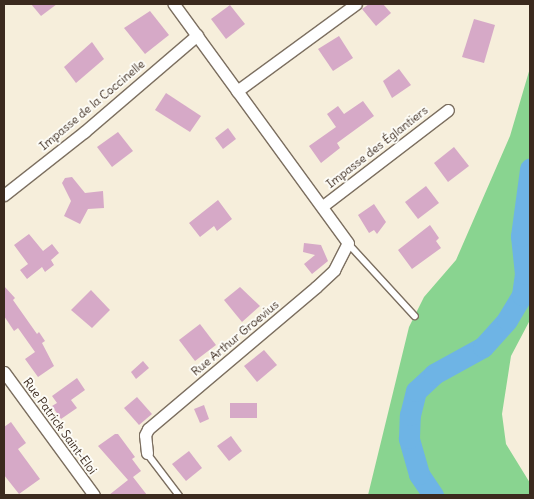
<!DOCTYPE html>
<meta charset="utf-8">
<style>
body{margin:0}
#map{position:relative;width:534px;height:499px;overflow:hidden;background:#f6eedb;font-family:Delius,sans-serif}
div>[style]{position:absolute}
.green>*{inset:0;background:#89d490}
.river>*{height:21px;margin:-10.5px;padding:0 10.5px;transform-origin:10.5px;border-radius:10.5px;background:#6eb4e5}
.building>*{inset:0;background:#d6a9c7}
.roads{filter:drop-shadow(1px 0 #7c6f60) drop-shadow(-1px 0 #7c6f60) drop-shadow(0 1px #7c6f60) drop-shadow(0 -1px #7c6f60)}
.service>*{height:5.5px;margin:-2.75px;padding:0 2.75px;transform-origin:2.75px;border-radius:2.75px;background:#fff}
.minor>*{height:11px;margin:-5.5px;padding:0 5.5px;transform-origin:5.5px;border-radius:5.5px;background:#fff}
span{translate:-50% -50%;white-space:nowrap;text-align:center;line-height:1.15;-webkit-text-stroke:4px #fdfcf7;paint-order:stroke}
.street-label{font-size:12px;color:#3b2a1e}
.frame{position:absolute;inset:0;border:5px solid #3b2a1e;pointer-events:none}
</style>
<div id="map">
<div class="green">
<i style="clip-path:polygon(530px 68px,530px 320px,511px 356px,502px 414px,506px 444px,530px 483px,530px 495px,368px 495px,409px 327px,424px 297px,456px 260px,510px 136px)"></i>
</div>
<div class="river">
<i style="left:433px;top:495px;width:25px;rotate:-124deg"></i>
<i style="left:419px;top:474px;width:37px;rotate:-106deg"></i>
<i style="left:409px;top:438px;width:23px;rotate:-88deg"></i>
<i style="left:410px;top:415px;width:25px;rotate:-76deg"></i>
<i style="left:416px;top:391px;width:25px;rotate:-43deg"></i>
<i style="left:434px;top:374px;width:56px;rotate:-28.9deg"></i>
<i style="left:483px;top:347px;width:36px;rotate:-48deg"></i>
<i style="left:507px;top:320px;width:29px;rotate:-59deg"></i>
<i style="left:522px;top:295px;width:21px;rotate:-82deg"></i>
<i style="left:525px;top:274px;width:38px;rotate:-96deg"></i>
<i style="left:521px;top:236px;width:68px;rotate:-82.3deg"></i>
</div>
<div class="building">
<i style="clip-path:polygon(31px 4px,57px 4px,41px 16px)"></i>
<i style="clip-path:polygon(369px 4px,383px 4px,391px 13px,376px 26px,362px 9px)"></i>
<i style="clip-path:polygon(230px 5px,245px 24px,226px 39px,211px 19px)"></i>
<i style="clip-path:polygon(150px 11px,169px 35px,145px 54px,124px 28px)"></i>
<i style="clip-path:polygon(474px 19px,495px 25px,484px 63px,462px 57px)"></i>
<i style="clip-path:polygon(339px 36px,353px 58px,333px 71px,318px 49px)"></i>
<i style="clip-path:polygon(92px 42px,104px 59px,76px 83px,64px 67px)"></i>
<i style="clip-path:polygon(399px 69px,411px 85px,392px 98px,383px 81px)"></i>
<i style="clip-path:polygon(166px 93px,201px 116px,190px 132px,155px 110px)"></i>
<i style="clip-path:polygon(363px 101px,374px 116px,337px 143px,340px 148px,321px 163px,309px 146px,336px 127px,327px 114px,338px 106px,344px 114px)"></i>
<i style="clip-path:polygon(228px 128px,236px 139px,223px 149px,215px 138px)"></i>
<i style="clip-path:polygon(118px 132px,133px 151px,112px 167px,97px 147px)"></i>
<i style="clip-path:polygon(454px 147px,469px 166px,448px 182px,434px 163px)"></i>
<i style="clip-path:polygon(72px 177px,85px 193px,103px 191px,104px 208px,88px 209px,80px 224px,64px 216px,71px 201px,62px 183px,65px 178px)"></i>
<i style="clip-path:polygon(426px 186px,439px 203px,418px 219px,405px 202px)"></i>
<i style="clip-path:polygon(218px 200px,232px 219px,217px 231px,214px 226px,200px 237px,189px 223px)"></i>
<i style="clip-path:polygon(374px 204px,386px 222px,377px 234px,374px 230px,369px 233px,358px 215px)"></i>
<i style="clip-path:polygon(430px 225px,439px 238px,436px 241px,441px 248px,412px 269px,398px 250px)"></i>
<i style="clip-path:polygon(29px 234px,43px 251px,52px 244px,59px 253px,51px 260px,54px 265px,45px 272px,42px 267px,27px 279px,20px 270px,28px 264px,14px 245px)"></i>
<i style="clip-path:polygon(304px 243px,321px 245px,328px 261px,312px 274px,304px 264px,315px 255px,303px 252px)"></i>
<i style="clip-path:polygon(4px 286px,15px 298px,13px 300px,37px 334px,39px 332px,45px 341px,42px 343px,54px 366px,38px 377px,25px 359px,35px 352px,18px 328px,14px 331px,4px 316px)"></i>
<i style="clip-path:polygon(240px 287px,260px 306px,242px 322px,224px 300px)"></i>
<i style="clip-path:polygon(91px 290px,110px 310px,92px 328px,71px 310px)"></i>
<i style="clip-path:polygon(200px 324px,216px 345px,195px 361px,179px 340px)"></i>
<i style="clip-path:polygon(264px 350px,277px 365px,257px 382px,244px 366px)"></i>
<i style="clip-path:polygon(143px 361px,149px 368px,136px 379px,131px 372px)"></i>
<i style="clip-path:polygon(77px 378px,85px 390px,71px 400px,77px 408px,61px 419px,52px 406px,57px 403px,52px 396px)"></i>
<i style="clip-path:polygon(137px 397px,152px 414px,139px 425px,124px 408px)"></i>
<i style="clip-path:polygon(230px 403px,257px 403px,257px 418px,230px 418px)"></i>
<i style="clip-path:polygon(204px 405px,209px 419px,200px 423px,194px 409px)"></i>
<i style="clip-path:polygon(11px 422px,26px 443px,18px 449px,40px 479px,19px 494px,4px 475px,4px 427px)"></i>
<i style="clip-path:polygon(115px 434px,118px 434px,135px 457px,132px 459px,141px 471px,133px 477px,147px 495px,109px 495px,128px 480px,98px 446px)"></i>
<i style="clip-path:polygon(231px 436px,242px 451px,229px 461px,217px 446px)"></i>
<i style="clip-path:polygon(189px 451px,202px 468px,186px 481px,172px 464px)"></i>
</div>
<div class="roads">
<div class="service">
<i style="left:348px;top:243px;width:99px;rotate:47.5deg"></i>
<i style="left:147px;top:453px;width:53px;rotate:52.7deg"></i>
</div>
<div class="minor">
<i style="left:237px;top:91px;width:147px;rotate:-36.2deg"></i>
<i style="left:4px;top:195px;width:102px;rotate:-38.2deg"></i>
<i style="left:84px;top:132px;width:149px;rotate:-40.6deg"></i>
<i style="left:324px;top:205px;width:156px;rotate:-37.5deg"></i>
<i style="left:4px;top:372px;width:152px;rotate:53.8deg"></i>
<i style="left:147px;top:453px;width:18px;rotate:-96deg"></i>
<i style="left:145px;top:435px;width:7px;rotate:-63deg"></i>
<i style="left:148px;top:429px;width:220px;rotate:-40.2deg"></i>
<i style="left:316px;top:287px;width:25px;rotate:-43deg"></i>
<i style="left:334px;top:270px;width:30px;rotate:-63deg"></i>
<i style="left:348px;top:243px;width:296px;rotate:-126.1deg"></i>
</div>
</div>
<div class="street-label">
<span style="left:92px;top:105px;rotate:-40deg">Impasse de la Coccinelle</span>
<span style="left:377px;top:147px;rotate:-38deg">Impasse des Églantiers</span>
<span style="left:235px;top:338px;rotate:-40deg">Rue Arthur Groevius</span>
<span style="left:60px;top:426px;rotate:54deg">Rue Patrick Saint-Eloi</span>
</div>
<div class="frame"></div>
</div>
